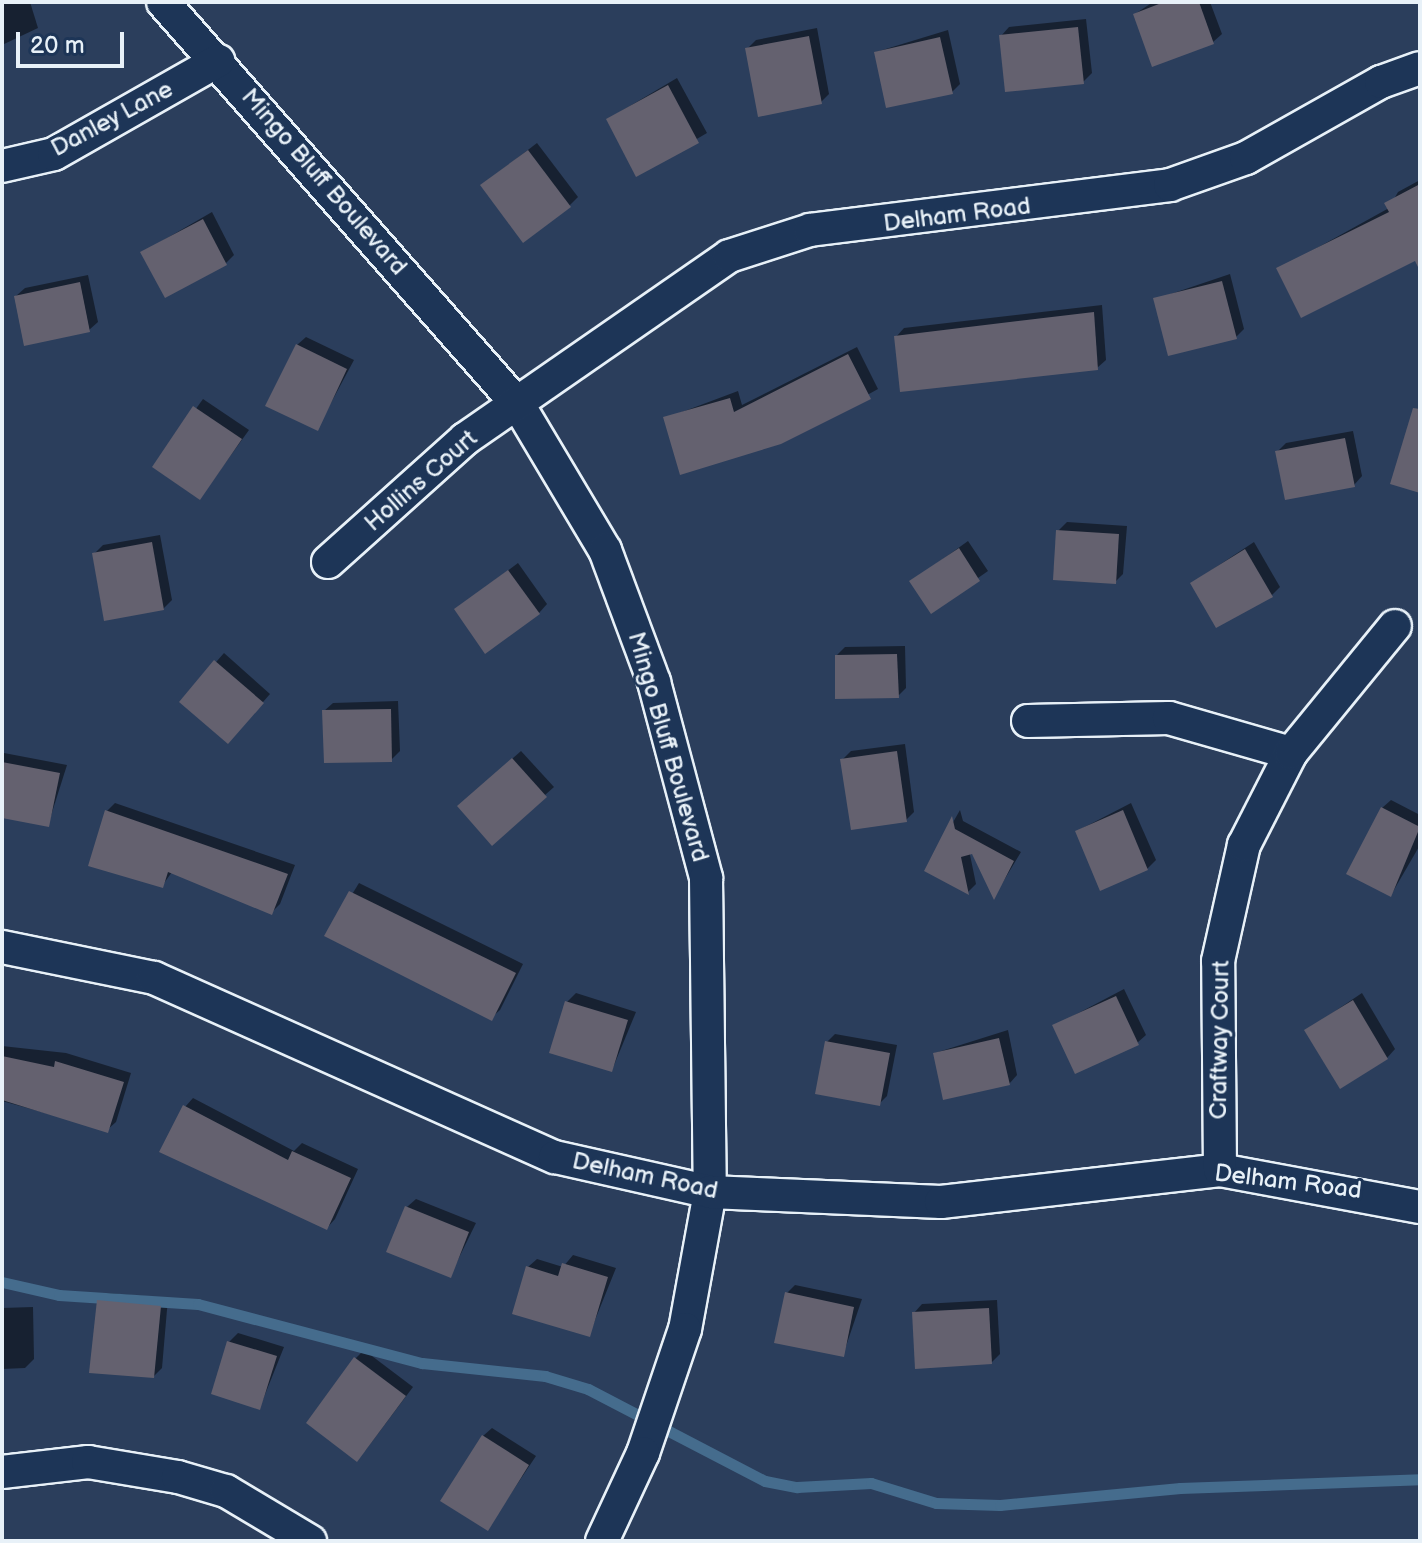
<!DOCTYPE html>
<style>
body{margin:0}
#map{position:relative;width:1422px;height:1543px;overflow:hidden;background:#2b3e5c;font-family:"Balsamiq Sans",sans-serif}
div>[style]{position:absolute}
.shadow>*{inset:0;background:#0007}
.stream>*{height:11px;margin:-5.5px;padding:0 5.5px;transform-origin:5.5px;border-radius:5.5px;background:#456c8d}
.building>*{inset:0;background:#64616f}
.roads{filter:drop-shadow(2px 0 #e8f1f8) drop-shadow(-2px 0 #e8f1f8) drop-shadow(0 2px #e8f1f8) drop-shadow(0 -2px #e8f1f8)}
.minor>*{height:32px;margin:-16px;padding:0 16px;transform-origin:16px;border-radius:16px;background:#1d3557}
span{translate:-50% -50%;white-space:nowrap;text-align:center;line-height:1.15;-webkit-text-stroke:6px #1d3557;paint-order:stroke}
.street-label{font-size:24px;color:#e8f1f8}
.frame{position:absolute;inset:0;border:4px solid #e8f1f8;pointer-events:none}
.scale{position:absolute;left:16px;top:32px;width:108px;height:36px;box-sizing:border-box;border:4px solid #e8f1f8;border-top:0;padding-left:10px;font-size:24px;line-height:28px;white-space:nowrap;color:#e8f1f8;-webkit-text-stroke:6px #1d3557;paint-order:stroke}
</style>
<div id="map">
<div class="shadow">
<i style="clip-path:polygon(2px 2px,30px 2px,38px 28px,2px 45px)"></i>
<i style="clip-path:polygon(1153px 2px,1210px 2px,1222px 34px,1213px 42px,1135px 14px)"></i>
<i style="clip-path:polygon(1086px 19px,1092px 73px,1083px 82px,1001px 36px,1009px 27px)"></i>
<i style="clip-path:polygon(817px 28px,829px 94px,821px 102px,747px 49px,756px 40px)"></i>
<i style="clip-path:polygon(948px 30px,960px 84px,952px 92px,876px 52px)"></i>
<i style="clip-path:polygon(677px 78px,707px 133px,637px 174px,608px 119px)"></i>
<i style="clip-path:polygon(537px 143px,578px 197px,569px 206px,482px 185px)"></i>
<i style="clip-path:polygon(1420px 180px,1420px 266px,1416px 258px,1279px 269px,1389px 208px,1398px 192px)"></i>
<i style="clip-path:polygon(212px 212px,234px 255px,226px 263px,143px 252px)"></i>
<i style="clip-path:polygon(1230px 274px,1244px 329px,1236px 337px,1156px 299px)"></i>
<i style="clip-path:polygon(88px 275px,98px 322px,89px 330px,16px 296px,25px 288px)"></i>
<i style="clip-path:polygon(1102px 305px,1106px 360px,1097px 368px,896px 337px,904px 328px)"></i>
<i style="clip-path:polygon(306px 337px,354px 360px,317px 429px,297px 345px)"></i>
<i style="clip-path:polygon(857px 347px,878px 389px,781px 443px,666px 418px,738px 391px,742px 405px)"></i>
<i style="clip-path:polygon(203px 399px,249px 430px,200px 498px,154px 467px)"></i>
<i style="clip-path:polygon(1353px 431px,1362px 476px,1354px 485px,1277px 452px,1286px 443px)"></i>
<i style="clip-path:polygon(1067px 522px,1127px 526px,1123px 574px,1115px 582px,1058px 531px)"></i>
<i style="clip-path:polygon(160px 535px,172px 600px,163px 609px,94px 554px,103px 545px)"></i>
<i style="clip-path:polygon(968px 541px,988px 571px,931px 611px,911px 582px)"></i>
<i style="clip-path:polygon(1254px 542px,1280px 587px,1272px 595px,1192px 583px)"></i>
<i style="clip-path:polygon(518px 563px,547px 604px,539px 613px,456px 609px)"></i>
<i style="clip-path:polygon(905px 646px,906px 688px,898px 696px,837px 655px,845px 647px)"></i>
<i style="clip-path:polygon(224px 653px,270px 694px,236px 733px,181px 702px)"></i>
<i style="clip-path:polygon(398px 701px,400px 751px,391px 760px,324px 711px,333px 703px)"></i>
<i style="clip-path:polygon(905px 744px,914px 812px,906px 820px,842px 760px,851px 751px)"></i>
<i style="clip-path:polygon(521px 751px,554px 787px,545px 795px,468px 798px)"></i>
<i style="clip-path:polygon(4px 753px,67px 765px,48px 825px,2px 816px)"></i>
<i style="clip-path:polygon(1391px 800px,1420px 815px,1420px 845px,1391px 895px,1382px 808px)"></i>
<i style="clip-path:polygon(115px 803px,295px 865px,280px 904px,272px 912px,172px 872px,162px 886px,107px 811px)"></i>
<i style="clip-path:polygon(1131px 803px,1156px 860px,1147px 869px,1077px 831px)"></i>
<i style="clip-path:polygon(960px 810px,963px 821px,1021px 852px,994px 897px,968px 845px,976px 884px,968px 892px,926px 870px)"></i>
<i style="clip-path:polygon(359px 883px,523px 964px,500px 1010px,491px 1018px,327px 935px)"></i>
<i style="clip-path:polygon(1124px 989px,1146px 1035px,1137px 1043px,1054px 1026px)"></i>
<i style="clip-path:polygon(576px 993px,636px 1012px,612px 1070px,567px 1002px)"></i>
<i style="clip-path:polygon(1362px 993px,1395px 1049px,1387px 1058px,1307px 1030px)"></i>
<i style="clip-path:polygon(1008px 1030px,1017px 1075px,1009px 1084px,935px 1053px)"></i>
<i style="clip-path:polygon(835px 1034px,897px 1045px,887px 1096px,879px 1104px,827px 1042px)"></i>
<i style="clip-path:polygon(2px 1046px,66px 1053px,131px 1073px,116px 1122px,107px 1130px,2px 1101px)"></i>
<i style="clip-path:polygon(193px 1098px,294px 1151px,302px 1143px,358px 1169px,335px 1219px,327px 1228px,185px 1107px)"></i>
<i style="clip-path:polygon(416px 1199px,476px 1223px,450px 1276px,407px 1207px)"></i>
<i style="clip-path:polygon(573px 1255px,616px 1268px,589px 1335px,528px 1267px,537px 1259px,563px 1267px)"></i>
<i style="clip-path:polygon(795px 1285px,862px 1299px,843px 1355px,787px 1293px)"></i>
<i style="clip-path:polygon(107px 1293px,168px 1298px,162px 1368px,154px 1376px,99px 1301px)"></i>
<i style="clip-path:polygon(997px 1300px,1000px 1354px,992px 1362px,914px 1313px,922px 1304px)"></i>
<i style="clip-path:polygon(33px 1307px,34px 1359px,25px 1368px,2px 1369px,2px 1308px)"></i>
<i style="clip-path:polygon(238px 1333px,284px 1347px,260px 1407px,229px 1342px)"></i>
<i style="clip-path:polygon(364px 1350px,413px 1387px,365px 1451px,356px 1358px)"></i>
<i style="clip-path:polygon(492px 1428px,536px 1456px,488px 1528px,483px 1436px)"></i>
</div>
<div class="stream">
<i style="left:2px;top:1282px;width:58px;rotate:12.8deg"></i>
<i style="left:59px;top:1295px;width:139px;rotate:3.7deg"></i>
<i style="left:198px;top:1304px;width:232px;rotate:14.8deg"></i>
<i style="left:422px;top:1363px;width:124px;rotate:6deg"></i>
<i style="left:545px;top:1376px;width:45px;rotate:16.8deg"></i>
<i style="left:588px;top:1389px;width:199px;rotate:27.5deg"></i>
<i style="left:765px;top:1481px;width:33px;rotate:11deg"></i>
<i style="left:797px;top:1487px;width:74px;rotate:-3.1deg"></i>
<i style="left:871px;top:1483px;width:68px;rotate:17.1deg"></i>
<i style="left:936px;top:1503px;width:64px;rotate:1.8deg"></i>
<i style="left:1000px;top:1505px;width:181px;rotate:-5.4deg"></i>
<i style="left:1180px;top:1488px;width:240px;rotate:-2.1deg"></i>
</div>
<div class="building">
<i style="clip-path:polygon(1164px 2px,1199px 2px,1214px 44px,1152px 67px,1133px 14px)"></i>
<i style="clip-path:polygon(1078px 27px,1084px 84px,1005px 92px,999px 35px)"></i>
<i style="clip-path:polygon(809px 36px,822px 104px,758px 117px,745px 48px)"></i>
<i style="clip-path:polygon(940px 37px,953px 94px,886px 108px,874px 52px)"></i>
<i style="clip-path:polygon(668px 85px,699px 143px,636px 177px,606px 119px)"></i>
<i style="clip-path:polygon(528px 150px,571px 207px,523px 243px,480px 185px)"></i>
<i style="clip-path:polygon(1420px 184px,1420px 271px,1415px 261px,1301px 318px,1276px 268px,1389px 212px,1384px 203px)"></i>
<i style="clip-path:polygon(203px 219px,227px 265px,165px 298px,140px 252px)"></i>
<i style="clip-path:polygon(1222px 281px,1237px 339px,1168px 356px,1153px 298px)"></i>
<i style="clip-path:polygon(80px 282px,90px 332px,24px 346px,14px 296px)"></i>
<i style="clip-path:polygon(1094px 312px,1098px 370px,900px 392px,894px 336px)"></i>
<i style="clip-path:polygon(296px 344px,347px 369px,318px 431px,265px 406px)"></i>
<i style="clip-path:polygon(848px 354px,871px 399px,781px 444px,680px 475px,663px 417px,730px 398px,734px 412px)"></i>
<i style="clip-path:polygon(193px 406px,242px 439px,200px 500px,152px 467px)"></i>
<i style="clip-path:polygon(1413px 408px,1420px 409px,1420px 493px,1390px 484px)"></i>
<i style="clip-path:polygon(1345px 438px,1355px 487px,1285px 500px,1275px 451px)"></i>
<i style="clip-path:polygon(1056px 530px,1119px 534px,1116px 584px,1053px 580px)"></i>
<i style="clip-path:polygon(152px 542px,164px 610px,104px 621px,92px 553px)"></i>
<i style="clip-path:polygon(959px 548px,980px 581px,931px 614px,909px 581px)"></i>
<i style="clip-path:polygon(1245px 549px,1273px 597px,1216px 628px,1190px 583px)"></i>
<i style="clip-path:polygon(508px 570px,540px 614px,485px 654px,454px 609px)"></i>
<i style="clip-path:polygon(897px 654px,899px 698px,835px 699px,835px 655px)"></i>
<i style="clip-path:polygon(214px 660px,264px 703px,228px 744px,179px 702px)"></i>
<i style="clip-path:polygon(391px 709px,392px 762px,324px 763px,322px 710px)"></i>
<i style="clip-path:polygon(897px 751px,907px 822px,851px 830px,840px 759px)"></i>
<i style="clip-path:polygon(512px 758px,547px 797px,492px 846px,457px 806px)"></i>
<i style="clip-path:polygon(2px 762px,60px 773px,49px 827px,2px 818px)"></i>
<i style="clip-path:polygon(1381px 807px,1420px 827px,1391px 897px,1346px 874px)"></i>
<i style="clip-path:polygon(105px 810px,288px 874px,272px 915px,168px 872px,163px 888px,88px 866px)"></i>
<i style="clip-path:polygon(1123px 810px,1148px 870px,1100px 891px,1075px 831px)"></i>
<i style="clip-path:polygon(952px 816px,955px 829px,1014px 861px,994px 900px,972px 854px,961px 857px,969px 895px,924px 871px)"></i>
<i style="clip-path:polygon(349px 891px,516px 973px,492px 1021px,324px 936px)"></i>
<i style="clip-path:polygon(1116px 996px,1139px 1045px,1075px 1074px,1052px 1025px)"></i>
<i style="clip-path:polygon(1353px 1000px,1388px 1059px,1340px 1089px,1304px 1030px)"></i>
<i style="clip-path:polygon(565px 1001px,628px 1020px,612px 1072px,549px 1053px)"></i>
<i style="clip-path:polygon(999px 1038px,1010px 1085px,943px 1100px,933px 1053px)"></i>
<i style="clip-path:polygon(825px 1041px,890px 1053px,880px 1106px,815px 1094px)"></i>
<i style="clip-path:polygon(2px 1056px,54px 1067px,55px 1061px,124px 1082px,108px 1133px,2px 1100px)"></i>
<i style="clip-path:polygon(183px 1105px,288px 1160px,292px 1151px,351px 1178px,327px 1230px,159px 1152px)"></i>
<i style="clip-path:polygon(405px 1206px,469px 1232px,451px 1278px,386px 1252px)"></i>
<i style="clip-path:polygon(562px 1263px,608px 1277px,590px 1337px,512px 1314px,526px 1266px,558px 1276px)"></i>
<i style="clip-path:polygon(785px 1292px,854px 1307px,844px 1357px,774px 1343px)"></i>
<i style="clip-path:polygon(97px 1300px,161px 1306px,154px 1378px,89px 1373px)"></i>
<i style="clip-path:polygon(989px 1308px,992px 1364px,915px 1369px,912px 1312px)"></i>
<i style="clip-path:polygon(227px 1341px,277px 1356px,260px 1410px,211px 1394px)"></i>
<i style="clip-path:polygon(354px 1357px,406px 1396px,357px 1462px,306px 1423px)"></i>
<i style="clip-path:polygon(482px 1435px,529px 1465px,488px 1531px,440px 1501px)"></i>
</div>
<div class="roads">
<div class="minor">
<i style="left:163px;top:2px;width:538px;rotate:48.61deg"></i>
<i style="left:519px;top:406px;width:168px;rotate:59.2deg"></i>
<i style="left:605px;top:550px;width:141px;rotate:69.6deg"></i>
<i style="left:654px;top:682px;width:203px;rotate:75.1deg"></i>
<i style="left:706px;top:878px;width:314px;rotate:89.3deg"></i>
<i style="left:710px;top:1192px;width:139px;rotate:100.3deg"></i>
<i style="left:685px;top:1329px;width:131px;rotate:108.7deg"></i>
<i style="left:643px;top:1453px;width:97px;rotate:115deg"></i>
<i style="left:2px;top:166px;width:53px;rotate:-13deg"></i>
<i style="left:54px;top:154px;width:189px;rotate:-29.6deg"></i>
<i style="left:328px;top:562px;width:184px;rotate:-41.9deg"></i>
<i style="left:465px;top:439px;width:321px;rotate:-34.7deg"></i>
<i style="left:729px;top:256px;width:85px;rotate:-17.8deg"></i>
<i style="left:810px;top:230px;width:363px;rotate:-7.1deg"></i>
<i style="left:1170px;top:185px;width:81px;rotate:-19.6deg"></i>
<i style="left:1246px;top:158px;width:155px;rotate:-29.4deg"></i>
<i style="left:1381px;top:82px;width:41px;rotate:-19.7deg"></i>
<i style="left:1028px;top:721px;width:141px;rotate:-1.2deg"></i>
<i style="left:1169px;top:718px;width:127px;rotate:16deg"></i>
<i style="left:2px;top:947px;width:155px;rotate:11.5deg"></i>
<i style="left:154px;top:978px;width:439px;rotate:24.1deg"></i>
<i style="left:555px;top:1157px;width:159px;rotate:12.7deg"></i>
<i style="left:710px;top:1192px;width:231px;rotate:2.5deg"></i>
<i style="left:941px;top:1202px;width:281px;rotate:-6.5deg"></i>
<i style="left:1220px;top:1170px;width:203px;rotate:10.5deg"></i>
<i style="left:1220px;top:1170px;width:209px;rotate:-90.5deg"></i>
<i style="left:1218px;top:961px;width:119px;rotate:-77.4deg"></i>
<i style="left:1244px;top:845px;width:103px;rotate:-62.9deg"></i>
<i style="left:1291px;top:753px;width:164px;rotate:-50.7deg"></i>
<i style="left:2px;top:1472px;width:87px;rotate:-6.6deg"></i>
<i style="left:88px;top:1462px;width:91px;rotate:9.5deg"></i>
<i style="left:178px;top:1477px;width:50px;rotate:16.3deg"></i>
<i style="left:226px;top:1491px;width:98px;rotate:30.8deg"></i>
</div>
</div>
<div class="street-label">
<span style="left:112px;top:119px;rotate:-28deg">Danley Lane</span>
<span style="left:324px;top:182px;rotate:49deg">Mingo Bluff Boulevard</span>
<span style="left:957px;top:215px;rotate:-7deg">Delham Road</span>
<span style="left:421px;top:481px;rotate:-41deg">Hollins Court</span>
<span style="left:668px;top:747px;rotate:74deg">Mingo Bluff Boulevard</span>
<span style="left:1220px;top:1040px;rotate:-89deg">Craftway Court</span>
<span style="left:645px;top:1176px;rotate:12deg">Delham Road</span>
<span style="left:1288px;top:1182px;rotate:7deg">Delham Road</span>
</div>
<div class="frame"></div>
<div class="scale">20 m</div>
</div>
